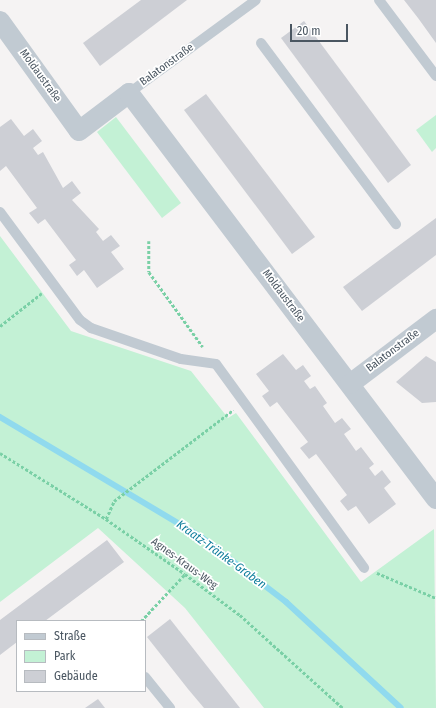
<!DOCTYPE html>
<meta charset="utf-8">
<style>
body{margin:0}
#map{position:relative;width:436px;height:708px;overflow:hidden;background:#f5f3f3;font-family:"Fira Sans Condensed",sans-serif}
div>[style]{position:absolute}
.green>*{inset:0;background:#c3f1d5}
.stream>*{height:6px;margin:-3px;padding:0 3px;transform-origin:3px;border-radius:3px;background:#90daee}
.building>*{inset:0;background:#cdcfd5}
.path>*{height:2.5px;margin-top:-1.25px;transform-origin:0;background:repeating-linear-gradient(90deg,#7ad0a6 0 3px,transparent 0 5px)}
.service>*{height:10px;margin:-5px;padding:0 5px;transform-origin:5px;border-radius:5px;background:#c1cad2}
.minor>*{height:20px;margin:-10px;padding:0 10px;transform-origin:10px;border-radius:10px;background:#c1cad2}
span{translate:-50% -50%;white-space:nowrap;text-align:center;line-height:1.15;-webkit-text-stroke:3.5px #fff;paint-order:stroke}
.street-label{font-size:11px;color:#4a5661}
.water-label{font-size:12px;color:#0c7c9b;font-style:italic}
.legend{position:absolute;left:16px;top:620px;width:130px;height:72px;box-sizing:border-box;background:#fff;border:1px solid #b7bbc0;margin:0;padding:5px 7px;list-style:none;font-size:12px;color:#4a5661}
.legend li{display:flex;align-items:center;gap:8px;height:20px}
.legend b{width:20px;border:1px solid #b7bbc0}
.scale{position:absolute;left:290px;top:24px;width:58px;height:18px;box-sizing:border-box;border:2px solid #4a5661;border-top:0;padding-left:5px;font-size:12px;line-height:14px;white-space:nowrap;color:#4a5661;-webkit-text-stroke:3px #fff;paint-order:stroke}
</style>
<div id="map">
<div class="green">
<i style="clip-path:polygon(436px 115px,436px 148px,432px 152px,416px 130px)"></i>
<i style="clip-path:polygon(116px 117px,181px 203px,162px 218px,97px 132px)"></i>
<i style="clip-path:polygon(0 236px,71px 331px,191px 371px,228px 418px,236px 413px,361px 582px,434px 529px,436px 708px,264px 708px,185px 608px,98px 528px,0 602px)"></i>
</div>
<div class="stream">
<i style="left:0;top:417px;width:234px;rotate:30.8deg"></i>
<i style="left:201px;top:537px;width:107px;rotate:37.4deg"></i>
<i style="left:286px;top:602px;width:156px;rotate:42.7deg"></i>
</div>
<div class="building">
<i style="clip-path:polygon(141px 0,187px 0,100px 66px,83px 43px)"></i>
<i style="clip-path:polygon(404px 0,436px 0,436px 43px,418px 18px)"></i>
<i style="clip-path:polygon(304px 21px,411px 165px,388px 183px,281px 38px)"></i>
<i style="clip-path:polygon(206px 94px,315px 237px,292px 254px,184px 110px)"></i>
<i style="clip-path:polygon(11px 119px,24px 136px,33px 129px,42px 141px,33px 148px,38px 155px,43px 152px,63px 188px,72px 181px,81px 193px,72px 200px,99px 229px,96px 232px,103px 241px,111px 235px,120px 246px,111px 252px,124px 269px,97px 288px,84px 270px,77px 276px,69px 265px,76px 260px,45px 219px,38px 224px,29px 213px,37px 208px,6px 166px,0 171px,0 127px)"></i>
<i style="clip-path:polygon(436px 218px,436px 255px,362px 311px,343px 287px)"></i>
<i style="clip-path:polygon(283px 354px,296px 370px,303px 365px,311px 376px,304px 381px,310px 389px,315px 386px,327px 403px,323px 406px,335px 423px,342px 418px,351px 429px,344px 434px,356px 451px,361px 447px,374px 464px,369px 468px,375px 476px,382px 470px,391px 482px,384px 488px,396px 504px,369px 524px,356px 506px,348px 511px,340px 501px,347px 495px,316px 454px,309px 459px,300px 448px,308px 442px,277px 402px,270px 407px,262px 396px,269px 391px,256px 374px)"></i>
<i style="clip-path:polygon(426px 356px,436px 362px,436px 402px,422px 403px,396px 382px)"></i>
<i style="clip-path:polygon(107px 540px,124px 562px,45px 621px,17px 621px,17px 642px,0 655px,0 620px)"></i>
<i style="clip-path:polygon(170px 619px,240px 708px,204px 708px,188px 689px,147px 637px)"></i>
<i style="clip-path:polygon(98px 699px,105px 708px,85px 708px)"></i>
</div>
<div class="path">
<i style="left:149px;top:241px;width:31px;rotate:90deg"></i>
<i style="left:149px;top:272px;width:92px;rotate:54.2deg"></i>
<i style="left:0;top:326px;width:53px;rotate:-38.2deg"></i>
<i style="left:0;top:453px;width:125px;rotate:31.9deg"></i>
<i style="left:106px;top:519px;width:96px;rotate:34.8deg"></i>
<i style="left:185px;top:574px;width:69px;rotate:36.7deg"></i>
<i style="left:240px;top:615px;width:139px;rotate:42.1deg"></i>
<i style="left:106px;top:519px;width:20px;rotate:-66deg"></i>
<i style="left:114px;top:501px;width:150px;rotate:-37.4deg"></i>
<i style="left:377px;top:573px;width:64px;rotate:23deg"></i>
<i style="left:141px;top:621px;width:64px;rotate:-46.9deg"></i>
</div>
<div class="service">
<i style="left:379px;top:0;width:95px;rotate:53.1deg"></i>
<i style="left:261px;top:43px;width:226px;rotate:53.3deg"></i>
<i style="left:129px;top:93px;width:157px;rotate:-36.2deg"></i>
<i style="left:0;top:212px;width:134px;rotate:53.5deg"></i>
<i style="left:80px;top:320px;width:14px;rotate:36deg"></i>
<i style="left:91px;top:328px;width:95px;rotate:19deg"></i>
<i style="left:181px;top:359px;width:35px;rotate:8deg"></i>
<i style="left:216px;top:364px;width:252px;rotate:54deg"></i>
<i style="left:145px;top:677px;width:40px;rotate:51deg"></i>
</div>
<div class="minor">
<i style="left:0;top:21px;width:135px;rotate:54.3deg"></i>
<i style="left:79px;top:131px;width:63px;rotate:-37.2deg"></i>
<i style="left:129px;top:93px;width:509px;rotate:52.9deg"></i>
<i style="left:350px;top:384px;width:108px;rotate:-37.1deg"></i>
</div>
<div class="street-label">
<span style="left:167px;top:65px;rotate:-36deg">Balatonstraße</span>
<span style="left:40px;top:76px;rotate:54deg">Moldaustraße</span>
<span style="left:283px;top:296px;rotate:53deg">Moldaustraße</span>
<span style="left:393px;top:351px;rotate:-37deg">Balatonstraße</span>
<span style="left:184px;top:564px;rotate:36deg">Agnes-Kraus-Weg</span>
</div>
<div class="water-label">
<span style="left:221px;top:555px;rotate:36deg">Kraatz-Tränke-Graben</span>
</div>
<ul class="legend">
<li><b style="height:5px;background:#c1cad2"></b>Straße</li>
<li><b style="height:11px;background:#c3f1d5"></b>Park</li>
<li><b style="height:11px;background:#cdcfd5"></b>Gebäude</li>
</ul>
<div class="scale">20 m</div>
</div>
